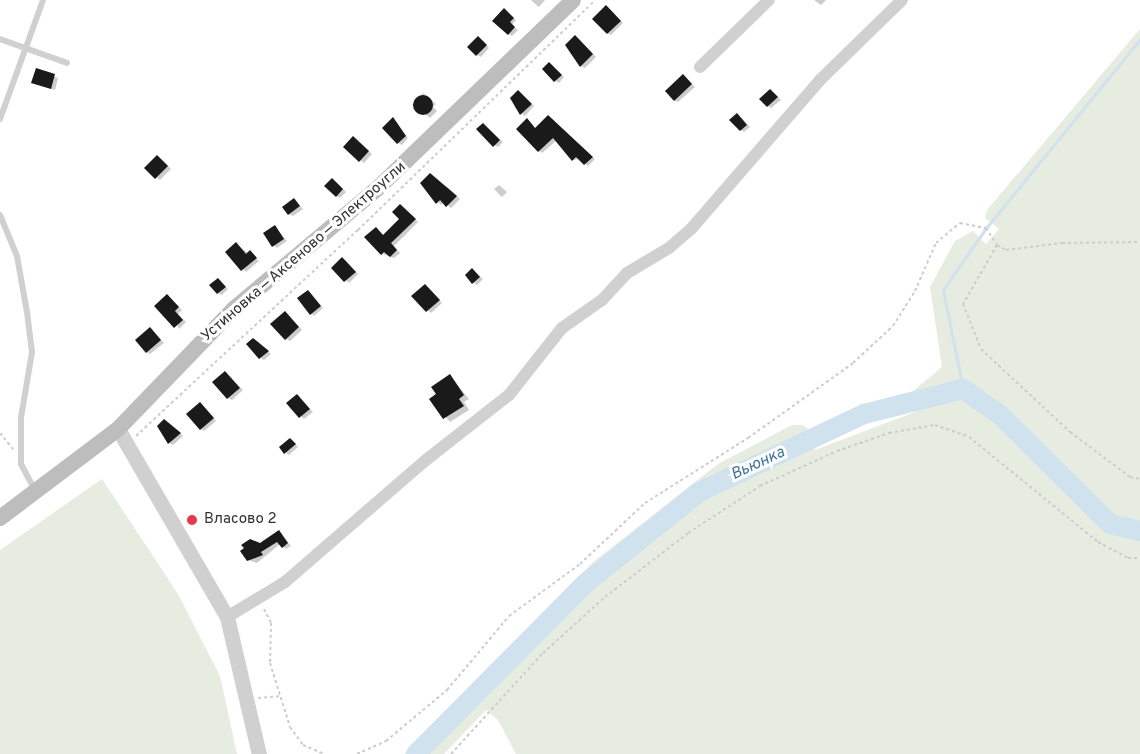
<!DOCTYPE html>
<meta charset="utf-8">
<style>
body{margin:0}
#map{position:relative;width:1140px;height:754px;overflow:hidden;background:#fff;font-family:Overpass,sans-serif}
div>[style]{position:absolute}
.green>*{inset:0;background:#e6ecdf}
.shadow>*{inset:0;background:#0003}
.stream>*{height:3px;margin:-1.5px;padding:0 1.5px;transform-origin:1.5px;border-radius:1.5px;background:#cfe2ee}
.river>*{height:20px;margin:-10px;padding:0 10px;transform-origin:10px;border-radius:10px;background:#cfe2ee}
.building>*{inset:0;background:#1a1a1a}
.round{border-radius:50%}
.path>*{height:2px;margin-top:-1px;transform-origin:0;background:repeating-linear-gradient(90deg,#cdcdcd 0 3px,transparent 0 6px)}
.service>*{height:6px;margin:-3px;padding:0 3px;transform-origin:3px;border-radius:3px;background:#d0d0d0}
.minor>*{height:12px;margin:-6px;padding:0 6px;transform-origin:6px;border-radius:6px;background:#d0d0d0}
.tertiary>*{height:15px;margin:-7.5px;padding:0 7.5px;transform-origin:7.5px;border-radius:7.5px;background:#d0d0d0}
.secondary>*{height:16px;margin:-8px;padding:0 8px;transform-origin:8px;border-radius:8px;background:#bdbdbd}
.dots>*{width:16px;height:16px;translate:-50% -50%;box-sizing:border-box;border:3px solid #fff;border-radius:50%}
span{translate:-50% -50%;white-space:nowrap;text-align:center;line-height:1.15;-webkit-text-stroke:6px #fff;paint-order:stroke}
.street-label{font-size:15px;color:#333}
.poi-label{font-size:15px;color:#333}
.left{translate:0 -50%;text-align:left}
.water-label{font-size:16px;color:#3f7597;font-style:italic}
</style>
<div id="map">
<div class="green">
<i style="clip-path:polygon(1140px 29px,1140px 754px,516px 754px,498px 720px,486px 710px,444px 754px,404px 754px,431px 732px,592px 563px,718px 464px,792px 425px,803px 425px,813px 432px,815px 450px,915px 412px,912px 392px,942px 367px,930px 287px,955px 241px,973px 231px,986px 244px,999px 229px,985px 218px,987px 210px)"></i>
<i style="clip-path:polygon(102px 479px,178px 594px,220px 676px,237px 754px,0 754px,0 550px)"></i>
</div>
<div class="shadow">
<i style="clip-path:polygon(531px 0,545px 0,539px 7px)"></i>
<i style="clip-path:polygon(814px 0,826px 0,821px 5px)"></i>
<i style="clip-path:polygon(610px 9px,623px 23px,611px 35px,607px 33px)"></i>
<i style="clip-path:polygon(507px 12px,516px 20px,512px 25px,518px 30px,512px 36px,509px 34px)"></i>
<i style="clip-path:polygon(579px 39px,596px 57px,585px 68px,581px 66px)"></i>
<i style="clip-path:polygon(482px 40px,489px 48px,481px 57px,477px 55px)"></i>
<i style="clip-path:polygon(550px 64px,564px 77px,559px 83px,555px 81px)"></i>
<i style="clip-path:polygon(37px 70px,58px 78px,55px 90px,33px 83px)"></i>
<i style="clip-path:polygon(684px 76px,695px 87px,678px 102px,674px 100px)"></i>
<i style="clip-path:polygon(771px 90px,781px 100px,771px 108px,768px 106px)"></i>
<i style="clip-path:polygon(518px 92px,534px 106px,525px 116px,515px 108px)"></i>
<i style="clip-path:polygon(423px 93px,436px 104px,433px 107px,437px 111px,430px 118px,412px 105px)"></i>
<i style="clip-path:polygon(741px 117px,750px 127px,744px 132px,741px 130px)"></i>
<i style="clip-path:polygon(394px 119px,408px 138px,402px 145px,398px 143px)"></i>
<i style="clip-path:polygon(552px 119px,595px 159px,588px 166px,580px 159px,573px 160px,557px 140px,542px 153px,539px 151px,530px 122px,536px 129px)"></i>
<i style="clip-path:polygon(483px 124px,503px 142px,498px 147px,494px 145px)"></i>
<i style="clip-path:polygon(354px 138px,372px 154px,364px 163px,345px 147px)"></i>
<i style="clip-path:polygon(161px 159px,171px 169px,160px 180px,156px 177px)"></i>
<i style="clip-path:polygon(336px 182px,346px 192px,340px 198px,337px 196px)"></i>
<i style="clip-path:polygon(422px 183px,447px 187px,460px 199px,451px 208px,444px 202px,441px 205px)"></i>
<i style="clip-path:polygon(499px 185px,507px 192px,502px 197px,494px 189px)"></i>
<i style="clip-path:polygon(294px 199px,303px 209px,293px 216px,289px 214px)"></i>
<i style="clip-path:polygon(401px 206px,418px 222px,394px 246px,400px 253px,394px 258px,382px 254px,376px 229px,384px 236px,401px 219px)"></i>
<i style="clip-path:polygon(275px 227px,287px 241px,277px 248px,273px 245px)"></i>
<i style="clip-path:polygon(236px 244px,259px 261px,246px 272px,227px 252px)"></i>
<i style="clip-path:polygon(346px 261px,358px 274px,349px 283px,333px 268px)"></i>
<i style="clip-path:polygon(472px 270px,483px 279px,477px 285px,473px 282px)"></i>
<i style="clip-path:polygon(218px 280px,228px 289px,222px 295px,218px 293px)"></i>
<i style="clip-path:polygon(425px 285px,442px 303px,431px 313px,413px 296px)"></i>
<i style="clip-path:polygon(308px 291px,323px 308px,314px 316px,311px 313px)"></i>
<i style="clip-path:polygon(167px 296px,182px 310px,178px 314px,186px 322px,179px 329px)"></i>
<i style="clip-path:polygon(285px 313px,302px 330px,290px 341px,286px 339px)"></i>
<i style="clip-path:polygon(151px 329px,164px 343px,150px 354px,147px 352px)"></i>
<i style="clip-path:polygon(257px 342px,271px 354px,264px 360px,260px 358px)"></i>
<i style="clip-path:polygon(225px 372px,243px 390px,232px 400px,228px 398px)"></i>
<i style="clip-path:polygon(450px 376px,469px 399px,464px 402px,469px 410px,450px 422px,431px 399px)"></i>
<i style="clip-path:polygon(297px 396px,313px 412px,304px 419px,288px 403px)"></i>
<i style="clip-path:polygon(200px 404px,216px 421px,204px 431px,201px 429px)"></i>
<i style="clip-path:polygon(168px 423px,183px 436px,173px 445px,169px 443px)"></i>
<i style="clip-path:polygon(290px 439px,298px 447px,289px 455px,285px 452px)"></i>
<i style="clip-path:polygon(279px 532px,291px 546px,286px 549px,280px 544px,257px 563px,248px 560px)"></i>
</div>
<div class="stream">
<i style="left:963px;top:389px;width:101px;rotate:-101.4deg"></i>
<i style="left:943px;top:290px;width:75px;rotate:-55.3deg"></i>
<i style="left:986px;top:228px;width:244px;rotate:-50.8deg"></i>
</div>
<div class="river">
<i style="left:416px;top:754px;width:241px;rotate:-45.2deg"></i>
<i style="left:586px;top:583px;width:145px;rotate:-38.8deg"></i>
<i style="left:699px;top:492px;width:183px;rotate:-25.3deg"></i>
<i style="left:864px;top:414px;width:102px;rotate:-14.2deg"></i>
<i style="left:963px;top:389px;width:44px;rotate:34.8deg"></i>
<i style="left:999px;top:414px;width:156px;rotate:44.7deg"></i>
<i style="left:1110px;top:524px;width:31px;rotate:13deg"></i>
</div>
<div class="building">
<i style="clip-path:polygon(606px 5px,621px 21px,607px 34px,592px 19px)"></i>
<i style="clip-path:polygon(504px 8px,514px 18px,510px 22px,515px 27px,508px 35px,492px 21px)"></i>
<i style="clip-path:polygon(575px 35px,593px 54px,580px 67px,565px 45px)"></i>
<i style="clip-path:polygon(478px 36px,487px 45px,476px 56px,467px 47px)"></i>
<i style="clip-path:polygon(549px 62px,562px 75px,554px 82px,542px 69px)"></i>
<i style="clip-path:polygon(36px 68px,55px 74px,51px 89px,31px 83px)"></i>
<i style="clip-path:polygon(683px 74px,692px 84px,674px 101px,665px 91px)"></i>
<i style="clip-path:polygon(770px 89px,778px 97px,767px 107px,759px 99px)"></i>
<i style="clip-path:polygon(518px 90px,532px 104px,520px 115px,510px 98px)"></i>
<i class="round" style="left:413px;top:95px;width:20px;height:20px"></i>
<i style="clip-path:polygon(737px 113px,747px 125px,740px 131px,729px 120px)"></i>
<i style="clip-path:polygon(548px 115px,593px 157px,584px 165px,576px 157px,572px 161px,553px 138px,538px 152px,516px 129px,527px 118px,535px 128px)"></i>
<i style="clip-path:polygon(393px 117px,406px 136px,397px 144px,382px 128px)"></i>
<i style="clip-path:polygon(483px 123px,500px 140px,493px 147px,476px 129px)"></i>
<i style="clip-path:polygon(353px 136px,369px 151px,359px 162px,343px 147px)"></i>
<i style="clip-path:polygon(157px 155px,168px 166px,155px 179px,144px 168px)"></i>
<i style="clip-path:polygon(430px 173px,457px 196px,446px 207px,440px 200px,436px 204px,420px 183px)"></i>
<i style="clip-path:polygon(332px 178px,343px 189px,336px 197px,324px 186px)"></i>
<i style="clip-path:polygon(294px 198px,300px 206px,288px 215px,282px 207px)"></i>
<i style="clip-path:polygon(400px 204px,416px 219px,391px 243px,397px 250px,390px 257px,384px 252px,381px 255px,364px 237px,376px 227px,383px 235px,399px 219px,392px 212px)"></i>
<i style="clip-path:polygon(275px 225px,284px 239px,272px 247px,263px 233px)"></i>
<i style="clip-path:polygon(236px 242px,246px 254px,250px 250px,257px 258px,241px 271px,225px 252px)"></i>
<i style="clip-path:polygon(342px 257px,356px 272px,344px 282px,331px 268px)"></i>
<i style="clip-path:polygon(472px 268px,480px 277px,472px 284px,465px 275px)"></i>
<i style="clip-path:polygon(218px 278px,226px 287px,217px 294px,209px 285px)"></i>
<i style="clip-path:polygon(425px 284px,440px 300px,426px 312px,411px 296px)"></i>
<i style="clip-path:polygon(308px 290px,321px 306px,310px 315px,297px 298px)"></i>
<i style="clip-path:polygon(167px 294px,179px 307px,175px 311px,183px 320px,174px 328px,154px 306px)"></i>
<i style="clip-path:polygon(285px 311px,299px 327px,285px 340px,270px 324px)"></i>
<i style="clip-path:polygon(150px 327px,161px 340px,146px 353px,135px 340px)"></i>
<i style="clip-path:polygon(253px 338px,269px 351px,259px 359px,246px 344px)"></i>
<i style="clip-path:polygon(225px 371px,240px 388px,227px 399px,212px 382px)"></i>
<i style="clip-path:polygon(450px 374px,464px 395px,459px 399px,464px 406px,443px 419px,429px 399px,436px 394px,431px 387px)"></i>
<i style="clip-path:polygon(297px 394px,310px 409px,299px 418px,286px 403px)"></i>
<i style="clip-path:polygon(200px 402px,214px 418px,200px 430px,186px 414px)"></i>
<i style="clip-path:polygon(164px 419px,181px 433px,168px 444px,157px 426px)"></i>
<i style="clip-path:polygon(290px 438px,296px 444px,284px 454px,279px 447px)"></i>
<i style="clip-path:polygon(279px 530px,288px 543px,282px 548px,277px 542px,261px 552px,263px 555px,247px 561px,240px 551px,244px 548px,241px 545px,250px 539px,260px 543px)"></i>
</div>
<div class="path">
<i style="left:997px;top:245px;width:68px;rotate:120deg"></i>
<i style="left:963px;top:304px;width:48px;rotate:68.2deg"></i>
<i style="left:981px;top:349px;width:122px;rotate:43deg"></i>
<i style="left:1070px;top:432px;width:75px;rotate:36.9deg"></i>
<i style="left:1130px;top:477px;width:10px;rotate:11deg"></i>
<i style="left:0;top:433px;width:21px;rotate:51deg"></i>
<i style="left:136px;top:436px;width:303px;rotate:-42.9deg"></i>
<i style="left:358px;top:230px;width:330px;rotate:-44.1deg"></i>
<i style="left:264px;top:609px;width:16px;rotate:63deg"></i>
<i style="left:271px;top:623px;width:40px;rotate:91.4deg"></i>
<i style="left:270px;top:663px;width:67px;rotate:72.6deg"></i>
<i style="left:290px;top:727px;width:22px;rotate:54deg"></i>
<i style="left:303px;top:745px;width:23px;rotate:23deg"></i>
<i style="left:258px;top:698px;width:21px;rotate:-5deg"></i>
<i style="left:357px;top:754px;width:32px;rotate:-24deg"></i>
<i style="left:386px;top:741px;width:80px;rotate:-39.9deg"></i>
<i style="left:447px;top:690px;width:97px;rotate:-50deg"></i>
<i style="left:509px;top:616px;width:88px;rotate:-36.2deg"></i>
<i style="left:580px;top:564px;width:89px;rotate:-43.2deg"></i>
<i style="left:645px;top:503px;width:122px;rotate:-32.3deg"></i>
<i style="left:748px;top:438px;width:129px;rotate:-35.5deg"></i>
<i style="left:853px;top:363px;width:54px;rotate:-42.8deg"></i>
<i style="left:893px;top:326px;width:41px;rotate:-57.8deg"></i>
<i style="left:915px;top:291px;width:52px;rotate:-66.4deg"></i>
<i style="left:936px;top:243px;width:31px;rotate:-40deg"></i>
<i style="left:960px;top:223px;width:26px;rotate:11deg"></i>
<i style="left:986px;top:228px;width:20px;rotate:57deg"></i>
<i style="left:997px;top:245px;width:10px;rotate:29deg"></i>
<i style="left:1006px;top:250px;width:56px;rotate:-7.1deg"></i>
<i style="left:1062px;top:243px;width:78px;rotate:-0.7deg"></i>
<i style="left:451px;top:754px;width:137px;rotate:-47.7deg"></i>
<i style="left:543px;top:653px;width:84px;rotate:-42.1deg"></i>
<i style="left:605px;top:597px;width:105px;rotate:-37.6deg"></i>
<i style="left:688px;top:533px;width:86px;rotate:-33.1deg"></i>
<i style="left:760px;top:486px;width:85px;rotate:-24.4deg"></i>
<i style="left:837px;top:451px;width:55px;rotate:-19.1deg"></i>
<i style="left:889px;top:433px;width:47px;rotate:-9.9deg"></i>
<i style="left:935px;top:425px;width:36px;rotate:19deg"></i>
<i style="left:969px;top:437px;width:166px;rotate:39.1deg"></i>
<i style="left:1098px;top:542px;width:34px;rotate:28deg"></i>
<i style="left:1128px;top:558px;width:12px"></i>
</div>
<div class="service">
<i style="left:0;top:39px;width:71px;rotate:19.7deg"></i>
<i style="left:0;top:119px;width:127px;rotate:-70.1deg"></i>
<i style="left:0;top:215px;width:44px;rotate:67.5deg"></i>
<i style="left:17px;top:256px;width:57px;rotate:79.9deg"></i>
<i style="left:27px;top:312px;width:40px;rotate:82.9deg"></i>
<i style="left:32px;top:352px;width:67px;rotate:99.5deg"></i>
<i style="left:21px;top:418px;width:46px;rotate:90deg"></i>
<i style="left:21px;top:464px;width:30px;rotate:62deg"></i>
</div>
<div class="minor">
<i style="left:700px;top:67px;width:96px;rotate:-44.2deg"></i>
<i style="left:227px;top:617px;width:68px;rotate:-31.1deg"></i>
<i style="left:285px;top:582px;width:186px;rotate:-40.9deg"></i>
<i style="left:426px;top:460px;width:105px;rotate:-38.1deg"></i>
<i style="left:509px;top:395px;width:85px;rotate:-51.7deg"></i>
<i style="left:562px;top:328px;width:49px;rotate:-35deg"></i>
<i style="left:602px;top:300px;width:37px;rotate:-47deg"></i>
<i style="left:627px;top:273px;width:49px;rotate:-30.8deg"></i>
<i style="left:669px;top:248px;width:29px;rotate:-41deg"></i>
<i style="left:691px;top:229px;width:196px;rotate:-49.1deg"></i>
<i style="left:819px;top:81px;width:116px;rotate:-44.3deg"></i>
</div>
<div class="tertiary">
<i style="left:118px;top:429px;width:217px;rotate:59.9deg"></i>
<i style="left:227px;top:617px;width:141px;rotate:76.9deg"></i>
</div>
<div class="secondary">
<i style="left:0;top:518px;width:148px;rotate:-37deg"></i>
<i style="left:118px;top:429px;width:168px;rotate:-46deg"></i>
<i style="left:235px;top:308px;width:188px;rotate:-40deg"></i>
<i style="left:379px;top:187px;width:269px;rotate:-43.9deg"></i>
</div>
<div class="dots">
<i style="left:192px;top:520px;background:#e63946"></i>
</div>
<div class="street-label">
<span style="left:304px;top:252px;rotate:-41deg">Устиновка — Аксеново — Электроугли</span>
</div>
<div class="poi-label">
<span class="left" style="left:204px;top:520px">Власово 2</span>
</div>
<div class="water-label">
<span style="left:758px;top:464px;rotate:-25deg">Вьюнка</span>
</div>
</div>
